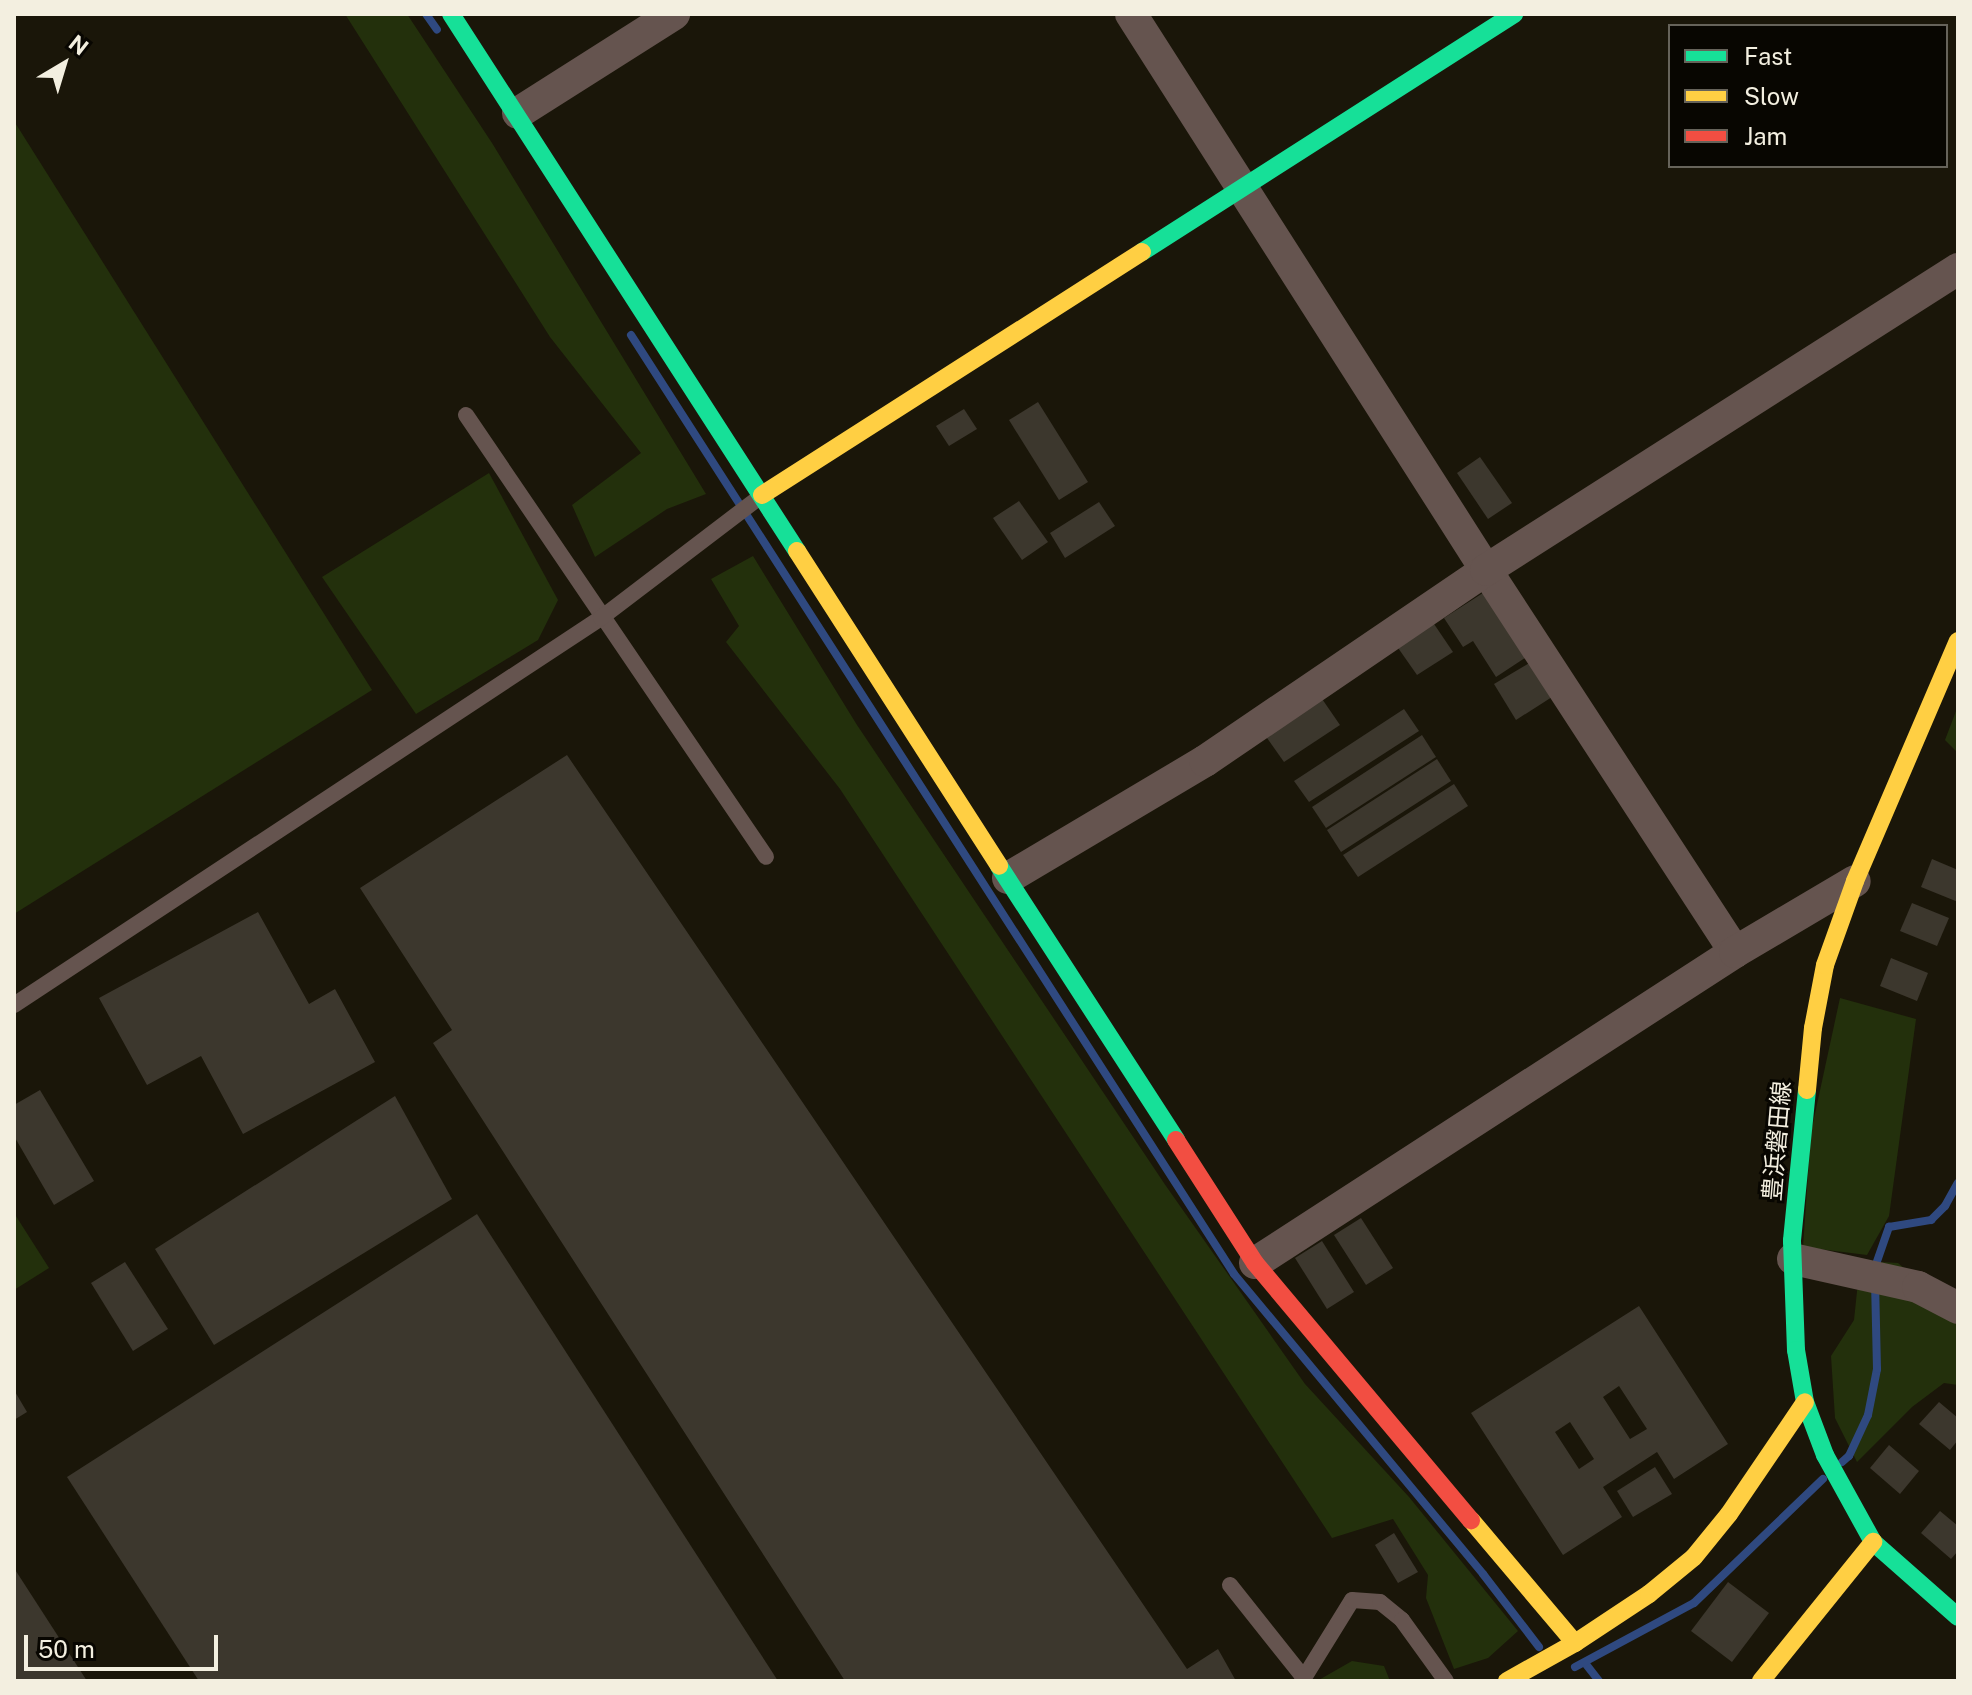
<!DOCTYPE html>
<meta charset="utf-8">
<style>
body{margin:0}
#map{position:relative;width:1972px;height:1695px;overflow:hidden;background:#1a1609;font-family:"Public Sans","Noto Sans JP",sans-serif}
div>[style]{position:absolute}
.green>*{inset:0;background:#23300c}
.stream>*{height:8px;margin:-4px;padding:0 4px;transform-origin:4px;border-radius:4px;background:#2f4980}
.building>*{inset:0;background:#3c372d}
.lane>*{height:16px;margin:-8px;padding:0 8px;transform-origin:8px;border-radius:8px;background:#65544f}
.street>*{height:32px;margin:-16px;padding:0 16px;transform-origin:16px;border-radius:16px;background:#65544f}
.fast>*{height:18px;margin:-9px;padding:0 9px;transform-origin:9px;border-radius:9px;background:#16e098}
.slow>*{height:18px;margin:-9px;padding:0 9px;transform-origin:9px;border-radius:9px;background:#ffcf43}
.jam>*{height:18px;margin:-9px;padding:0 9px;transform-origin:9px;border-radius:9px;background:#f24e42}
span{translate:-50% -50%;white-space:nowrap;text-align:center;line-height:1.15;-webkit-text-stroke:6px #080601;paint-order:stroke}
.street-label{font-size:24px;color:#f3efe0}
.frame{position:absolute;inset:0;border:16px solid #f3efe0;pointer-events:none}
.legend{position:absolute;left:1668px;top:24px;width:280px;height:144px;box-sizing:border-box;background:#080601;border:2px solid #66635a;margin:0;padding:10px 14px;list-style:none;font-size:24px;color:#f3efe0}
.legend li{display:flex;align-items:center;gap:16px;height:40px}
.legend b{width:40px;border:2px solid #66635a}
.north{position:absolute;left:24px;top:24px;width:80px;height:80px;-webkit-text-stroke:6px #080601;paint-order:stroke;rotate:38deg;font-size:22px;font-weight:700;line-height:32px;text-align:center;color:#f3efe0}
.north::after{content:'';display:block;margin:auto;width:28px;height:36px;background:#f3efe0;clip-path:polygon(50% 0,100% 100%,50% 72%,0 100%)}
.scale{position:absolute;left:24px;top:1635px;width:194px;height:36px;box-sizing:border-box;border:4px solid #f3efe0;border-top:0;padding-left:10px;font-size:24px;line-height:28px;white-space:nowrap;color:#f3efe0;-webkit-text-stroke:6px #080601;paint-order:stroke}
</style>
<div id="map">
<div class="green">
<i style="clip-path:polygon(345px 14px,407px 14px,492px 143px,706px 494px,667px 509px,595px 557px,572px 505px,641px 453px,550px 337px)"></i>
<i style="clip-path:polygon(14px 121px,372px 690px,14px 914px)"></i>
<i style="clip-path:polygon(489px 473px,558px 600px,538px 640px,416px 714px,322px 577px)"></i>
<i style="clip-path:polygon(753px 556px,857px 725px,1166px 1186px,1305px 1384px,1409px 1497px,1518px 1631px,1488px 1658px,1454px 1669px,1426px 1598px,1428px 1575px,1393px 1519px,1332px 1538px,840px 789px,726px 642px,739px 626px,711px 579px)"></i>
<i style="clip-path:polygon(1958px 706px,1958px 753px,1945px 740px)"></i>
<i style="clip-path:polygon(1840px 998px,1916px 1019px,1889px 1216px,1867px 1255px,1803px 1247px,1811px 1132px)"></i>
<i style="clip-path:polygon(14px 1213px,49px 1268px,14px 1290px)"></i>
<i style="clip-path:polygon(1882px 1262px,1898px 1263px,1958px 1313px,1958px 1385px,1944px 1383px,1912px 1407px,1857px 1462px,1835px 1418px,1831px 1356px,1854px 1320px,1858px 1282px)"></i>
<i style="clip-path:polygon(1352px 1661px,1384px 1666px,1390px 1681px,1317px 1681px)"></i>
</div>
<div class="stream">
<i style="left:426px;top:14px;width:19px;rotate:55deg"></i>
<i style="left:631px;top:335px;width:1116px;rotate:57.29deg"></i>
<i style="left:1234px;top:1274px;width:390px;rotate:50.3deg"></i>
<i style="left:1483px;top:1574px;width:92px;rotate:52.5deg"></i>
<i style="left:1874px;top:1270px;width:46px;rotate:-70.8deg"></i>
<i style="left:1889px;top:1227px;width:43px;rotate:-9.5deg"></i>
<i style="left:1931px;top:1220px;width:20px;rotate:-45deg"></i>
<i style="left:1945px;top:1206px;width:26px;rotate:-61deg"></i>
<i style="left:1842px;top:1462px;width:9px;rotate:-41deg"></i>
<i style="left:1849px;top:1456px;width:45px;rotate:-65.1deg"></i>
<i style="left:1868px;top:1415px;width:47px;rotate:-78.9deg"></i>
<i style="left:1877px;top:1369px;width:85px;rotate:-91.3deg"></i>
<i style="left:1585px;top:1663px;width:23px;rotate:52deg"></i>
<i style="left:1575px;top:1667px;width:135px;rotate:-28.3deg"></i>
<i style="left:1694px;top:1603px;width:179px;rotate:-43.9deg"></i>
</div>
<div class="building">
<i style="clip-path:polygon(1038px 402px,1088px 482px,1059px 500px,1009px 420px)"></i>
<i style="clip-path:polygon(964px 409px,977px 429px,949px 446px,936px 426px)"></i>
<i style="clip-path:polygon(1480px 457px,1512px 503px,1488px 519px,1457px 473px)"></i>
<i style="clip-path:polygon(1019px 501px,1048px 542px,1022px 560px,993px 518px)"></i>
<i style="clip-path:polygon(1099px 502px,1115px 526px,1065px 558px,1050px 533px)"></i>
<i style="clip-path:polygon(1486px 591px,1528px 656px,1496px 677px,1473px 641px,1463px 647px,1444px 618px)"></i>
<i style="clip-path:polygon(1432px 621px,1453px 652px,1417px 675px,1396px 645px)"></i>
<i style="clip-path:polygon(1531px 662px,1552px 697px,1516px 720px,1494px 684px)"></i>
<i style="clip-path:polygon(1318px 693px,1340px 725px,1284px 762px,1262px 731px)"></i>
<i style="clip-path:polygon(1404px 709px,1419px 731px,1309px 802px,1294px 781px)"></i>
<i style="clip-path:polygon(1422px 735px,1436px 757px,1326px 828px,1312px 807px)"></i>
<i style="clip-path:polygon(567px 755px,1187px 1669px,1218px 1649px,1236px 1681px,845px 1681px,433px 1043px,452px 1030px,360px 888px)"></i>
<i style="clip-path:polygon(1437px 759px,1451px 781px,1341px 852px,1327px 830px)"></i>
<i style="clip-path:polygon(1454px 784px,1468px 806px,1358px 877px,1343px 855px)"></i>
<i style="clip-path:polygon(1932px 859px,1958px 870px,1958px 902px,1921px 887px)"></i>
<i style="clip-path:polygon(1912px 903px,1949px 918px,1937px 946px,1900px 931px)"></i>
<i style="clip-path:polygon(258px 912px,309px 1004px,335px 989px,375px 1062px,243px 1134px,201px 1056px,147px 1085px,99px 998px)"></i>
<i style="clip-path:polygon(1891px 958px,1928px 973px,1917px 1001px,1880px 986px)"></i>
<i style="clip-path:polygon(40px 1090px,94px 1181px,54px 1205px,14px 1136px,14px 1105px)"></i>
<i style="clip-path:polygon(395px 1096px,452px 1199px,214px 1345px,155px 1249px)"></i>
<i style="clip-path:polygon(477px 1214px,778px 1681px,199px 1681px,67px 1477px)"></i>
<i style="clip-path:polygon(1361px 1218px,1393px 1268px,1366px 1285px,1334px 1235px)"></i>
<i style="clip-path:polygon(1322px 1241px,1354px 1292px,1327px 1309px,1295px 1258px)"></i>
<i style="clip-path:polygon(125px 1262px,168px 1329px,133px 1351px,91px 1283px)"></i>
<i style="clip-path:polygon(evenodd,1639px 1306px,1728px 1444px,1674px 1479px,1657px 1452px,1603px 1487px,1622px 1517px,1563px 1555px,1471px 1413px,1639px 1306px,1619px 1386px,1647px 1429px,1630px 1439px,1603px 1397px,1619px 1386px,1639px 1306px,1570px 1422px,1594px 1459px,1579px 1469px,1555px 1432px,1570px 1422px)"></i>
<i style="clip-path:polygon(14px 1390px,27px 1412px,14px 1420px)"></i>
<i style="clip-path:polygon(1939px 1402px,1958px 1418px,1958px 1440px,1950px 1450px,1919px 1424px)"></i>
<i style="clip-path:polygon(1889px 1445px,1919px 1471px,1900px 1494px,1870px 1468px)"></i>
<i style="clip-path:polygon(1655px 1467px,1672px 1494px,1633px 1517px,1617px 1491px)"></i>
<i style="clip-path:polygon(1940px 1511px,1958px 1526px,1958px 1551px,1951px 1559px,1921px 1533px)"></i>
<i style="clip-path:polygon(1394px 1533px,1418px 1572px,1398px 1583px,1375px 1545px)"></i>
<i style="clip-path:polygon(14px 1568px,87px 1681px,14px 1681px)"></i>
<i style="clip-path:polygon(1728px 1582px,1769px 1613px,1732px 1662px,1691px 1631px)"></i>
</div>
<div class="lane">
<i style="left:466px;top:415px;width:534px;rotate:55.83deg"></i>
<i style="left:14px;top:1005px;width:703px;rotate:-33.4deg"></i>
<i style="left:601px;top:618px;width:200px;rotate:-37.3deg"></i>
<i style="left:1230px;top:1585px;width:119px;rotate:51.5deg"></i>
<i style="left:1302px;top:1681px;width:95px;rotate:-58.3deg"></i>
<i style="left:1352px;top:1600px;width:28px;rotate:4deg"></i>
<i style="left:1380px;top:1602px;width:28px;rotate:39deg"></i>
<i style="left:1402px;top:1620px;width:75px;rotate:54.2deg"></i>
</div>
<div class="street">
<i style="left:1131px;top:14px;width:660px;rotate:57.44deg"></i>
<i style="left:1486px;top:570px;width:456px;rotate:56.9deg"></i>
<i style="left:518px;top:113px;width:185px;rotate:-32.4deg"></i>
<i style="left:1008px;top:878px;width:229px;rotate:-30.7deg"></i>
<i style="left:1205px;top:761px;width:340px;rotate:-34.2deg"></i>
<i style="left:1486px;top:570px;width:560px;rotate:-32.53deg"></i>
<i style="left:1793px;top:1259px;width:128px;rotate:12.6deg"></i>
<i style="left:1918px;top:1287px;width:45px;rotate:27.7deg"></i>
<i style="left:1255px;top:1263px;width:572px;rotate:-32.94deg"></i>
<i style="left:1735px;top:952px;width:139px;rotate:-30.6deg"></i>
</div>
<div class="fast">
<i style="left:451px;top:14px;width:639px;rotate:57.21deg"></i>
<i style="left:1142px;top:252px;width:442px;rotate:-32.6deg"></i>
<i style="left:999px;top:866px;width:326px;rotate:57.1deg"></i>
<i style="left:1807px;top:1090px;width:152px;rotate:95.7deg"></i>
<i style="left:1792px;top:1241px;width:109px;rotate:87.9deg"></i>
<i style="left:1796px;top:1350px;width:53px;rotate:80.2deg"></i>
<i style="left:1805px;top:1402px;width:57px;rotate:69.3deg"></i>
<i style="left:1825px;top:1455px;width:99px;rotate:61.1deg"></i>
<i style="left:1873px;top:1542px;width:113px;rotate:41.4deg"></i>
</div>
<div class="slow">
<i style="left:762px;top:495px;width:451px;rotate:-32.6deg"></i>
<i style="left:797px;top:551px;width:374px;rotate:57.3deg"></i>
<i style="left:1807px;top:1090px;width:62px;rotate:-84.5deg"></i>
<i style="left:1813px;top:1028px;width:64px;rotate:-79.2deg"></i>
<i style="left:1825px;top:965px;width:89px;rotate:-70.3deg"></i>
<i style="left:1855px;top:881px;width:261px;rotate:-66.8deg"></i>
<i style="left:1471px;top:1520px;width:161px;rotate:49.8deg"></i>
<i style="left:1507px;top:1681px;width:78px;rotate:-29.2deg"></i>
<i style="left:1575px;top:1643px;width:89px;rotate:-33.5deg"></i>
<i style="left:1649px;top:1594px;width:58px;rotate:-39.4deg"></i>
<i style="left:1694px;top:1557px;width:55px;rotate:-50.9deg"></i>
<i style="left:1729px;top:1514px;width:135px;rotate:-55.8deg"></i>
<i style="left:1761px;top:1681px;width:179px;rotate:-51.1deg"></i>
</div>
<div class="jam">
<i style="left:1176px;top:1140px;width:146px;rotate:57.3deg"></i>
<i style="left:1255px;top:1263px;width:336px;rotate:50deg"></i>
</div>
<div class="street-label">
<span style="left:1777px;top:1141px;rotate:-85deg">豊浜磐田線</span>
</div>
<div class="frame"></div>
<ul class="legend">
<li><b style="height:10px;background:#16e098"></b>Fast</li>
<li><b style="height:10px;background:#ffcf43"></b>Slow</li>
<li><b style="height:10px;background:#f24e42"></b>Jam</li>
</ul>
<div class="north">N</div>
<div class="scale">50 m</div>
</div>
